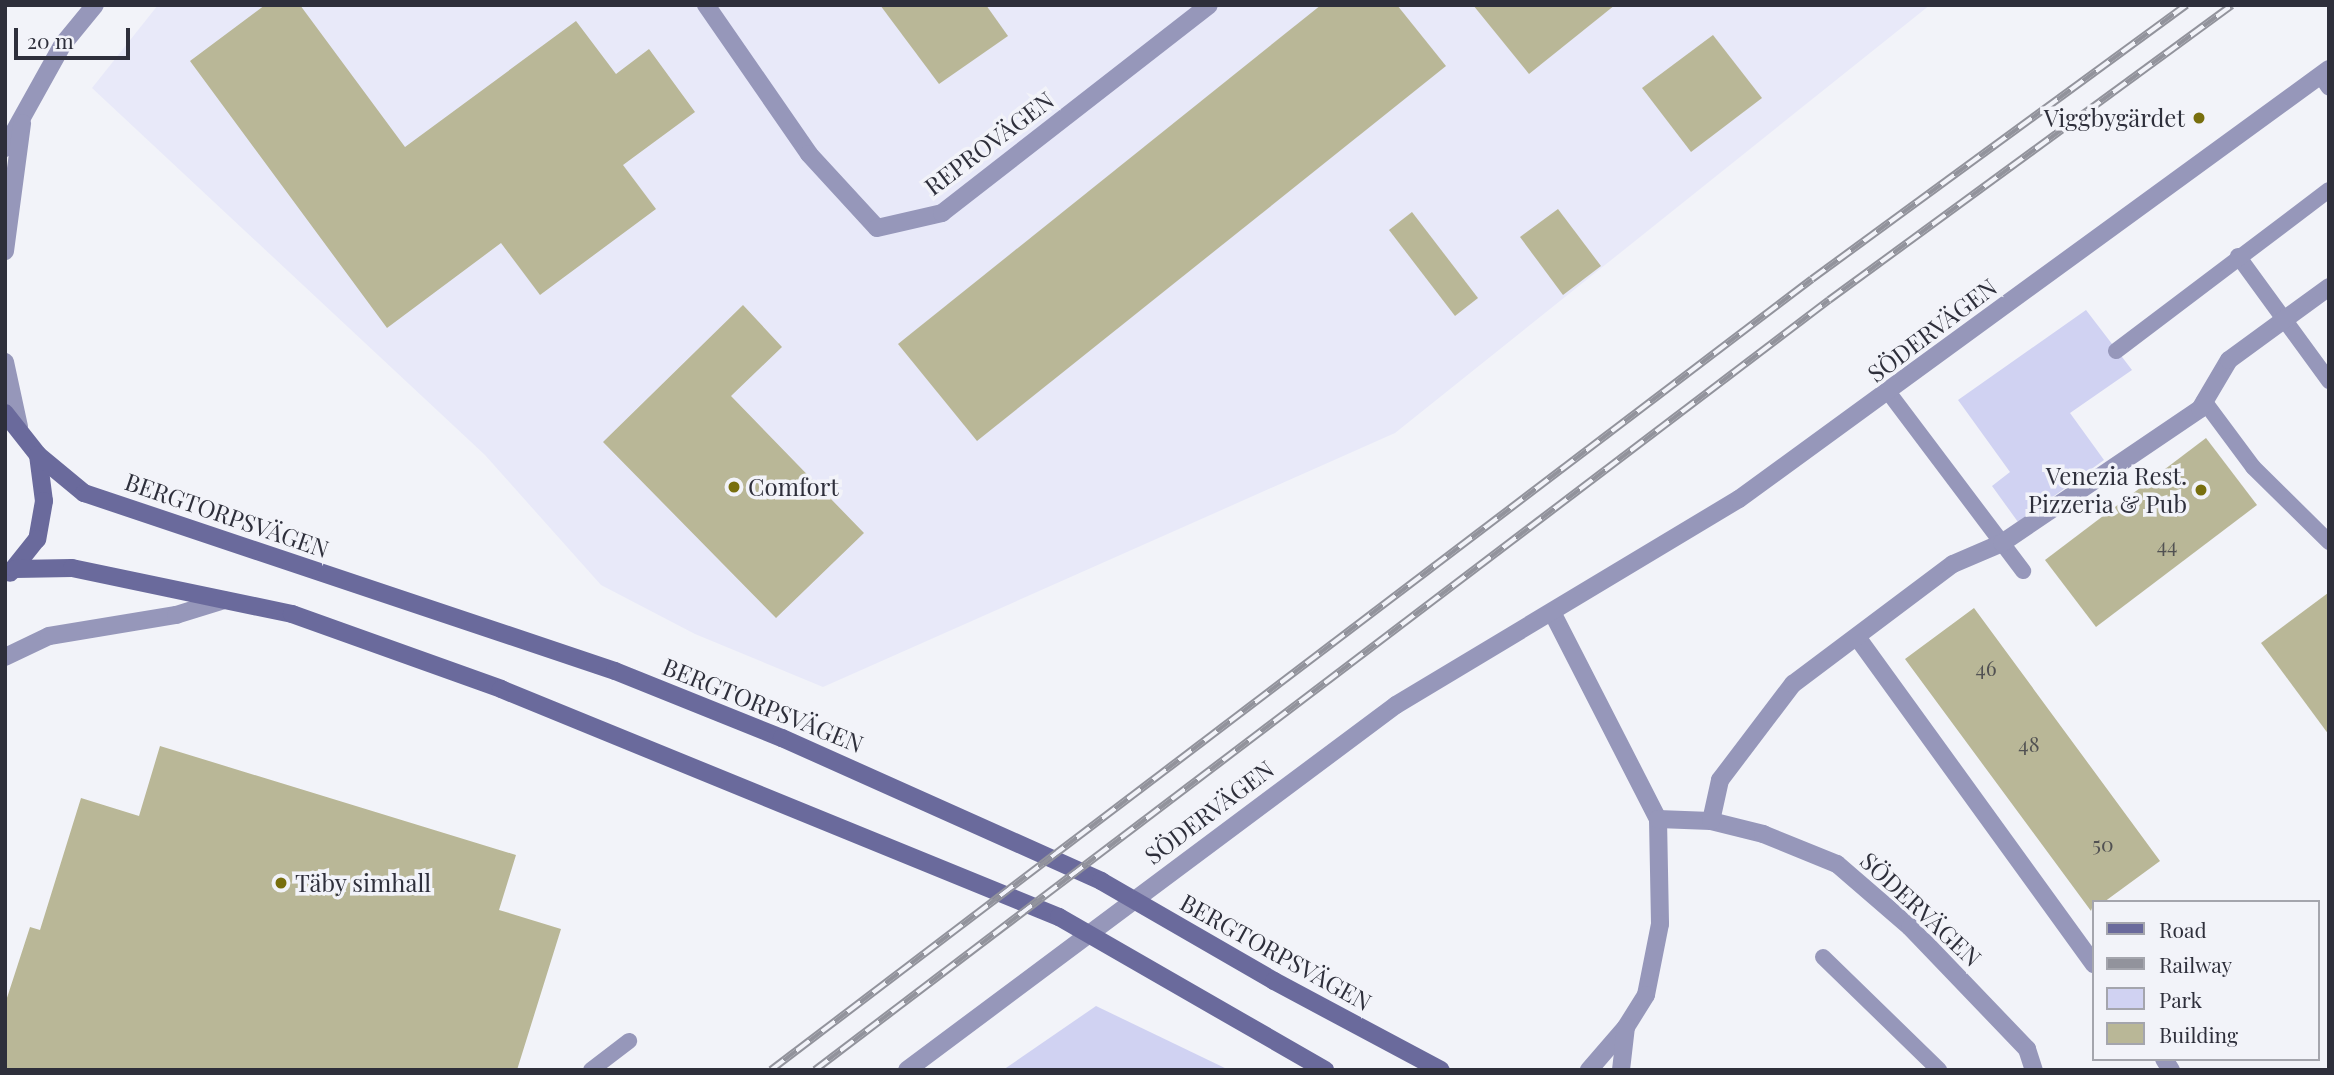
<!DOCTYPE html>
<meta charset="utf-8">
<style>
body{margin:0}
#map{position:relative;width:2334px;height:1075px;overflow:hidden;background:#f2f3f9;font-family:"Playfair Display",serif}
div>[style]{position:absolute}
.built>*{inset:0;background:#e8e9f9}
.green>*{inset:0;background:#d0d2f2}
.building>*{inset:0;background:#b9b797}
.service>*{height:16px;margin:-8px;padding:0 8px;transform-origin:8px;border-radius:8px;background:#9697ba}
.minor>*{height:18px;margin:-9px;padding:0 9px;transform-origin:9px;border-radius:9px;background:#9697ba}
.tertiary>*{height:18px;margin:-9px;padding:0 9px;transform-origin:9px;border-radius:9px;background:#9697ba}
.secondary>*{height:18px;margin:-9px;padding:0 9px;transform-origin:9px;border-radius:9px;background:#6a6a9c}
.rail>*{height:8px;margin-top:-4px;transform-origin:0;background:repeating-linear-gradient(90deg,#f2f3f9 0 16px,#92939c 0 32px);box-sizing:border-box;border-block:2px solid #92939c}
.dots>*{width:19px;height:19px;translate:-50% -50%;box-sizing:border-box;border:4px solid #f2f3f9;border-radius:50%}
span{translate:-50% -50%;white-space:nowrap;text-align:center;line-height:1.15;-webkit-text-stroke:7px #f2f3f9;paint-order:stroke}
.number-label{font-size:21px;color:#515152}
.number-label span{-webkit-text-stroke-width:0}
.poi-label{font-size:24px;color:#2e2f3b}
.right{translate:-100% -50%;text-align:right}
.left{translate:0 -50%;text-align:left}
.street-label{font-size:24px;color:#2e2f3b}
.frame{position:absolute;inset:0;border:7px solid #2e2f3b;pointer-events:none}
.legend{position:absolute;left:2092px;top:900px;width:228px;height:161px;box-sizing:border-box;background:#f2f3f9;border:2px solid #a4a5ad;margin:0;padding:9px 12px;list-style:none;font-size:21px;color:#2e2f3b}
.legend li{display:flex;align-items:center;gap:14px;height:35px}
.legend b{width:35px;border:2px solid #a4a5ad}
.scale{position:absolute;left:14px;top:28px;width:116px;height:32px;box-sizing:border-box;border:4px solid #2e2f3b;border-top:0;padding-left:9px;font-size:21px;line-height:24px;white-space:nowrap;color:#2e2f3b;-webkit-text-stroke:5px #f2f3f9;paint-order:stroke}
</style>
<div id="map">
<div class="built">
<i style="clip-path:polygon(158px 5px,1930px 5px,1395px 433px,823px 687px,695px 634px,601px 585px,485px 455px,92px 88px)"></i>
</div>
<div class="green">
<i style="clip-path:polygon(2086px 310px,2132px 370px,2070px 413px,2104px 460px,2018px 522px,1992px 486px,2010px 472px,1958px 400px)"></i>
<i style="clip-path:polygon(1096px 1006px,1229px 1070px,1003px 1070px)"></i>
</div>
<div class="building">
<i style="clip-path:polygon(265px 5px,300px 5px,405px 147px,576px 21px,616px 74px,649px 49px,695px 112px,623px 165px,656px 209px,540px 295px,501px 243px,387px 328px,190px 61px)"></i>
<i style="clip-path:polygon(880px 5px,986px 5px,1008px 36px,939px 84px)"></i>
<i style="clip-path:polygon(1321px 5px,1397px 5px,1446px 66px,977px 441px,898px 344px)"></i>
<i style="clip-path:polygon(1473px 5px,1615px 5px,1529px 74px)"></i>
<i style="clip-path:polygon(1713px 35px,1762px 98px,1691px 152px,1642px 88px)"></i>
<i style="clip-path:polygon(1558px 209px,1601px 266px,1563px 295px,1520px 237px)"></i>
<i style="clip-path:polygon(1412px 212px,1478px 298px,1455px 316px,1389px 230px)"></i>
<i style="clip-path:polygon(743px 305px,782px 347px,731px 396px,864px 533px,776px 618px,603px 442px)"></i>
<i style="clip-path:polygon(2206px 438px,2257px 505px,2096px 627px,2045px 560px)"></i>
<i style="clip-path:polygon(2328px 593px,2329px 595px,2329px 735px,2261px 643px)"></i>
<i style="clip-path:polygon(1974px 608px,2160px 861px,2104px 902px,2094px 902px,2091px 911px,1905px 659px)"></i>
<i style="clip-path:polygon(160px 746px,516px 855px,499px 910px,561px 929px,517px 1070px,5px 1070px,5px 1004px,30px 927px,40px 930px,81px 798px,139px 816px)"></i>
</div>
<div class="service">
<i style="left:2321px;top:76px;width:14px;rotate:56deg"></i>
<i style="left:2238px;top:256px;width:155px;rotate:53.9deg"></i>
<i style="left:2116px;top:351px;width:267px;rotate:-37.1deg"></i>
<i style="left:1889px;top:393px;width:223px;rotate:53deg"></i>
<i style="left:2204px;top:401px;width:82px;rotate:53.4deg"></i>
<i style="left:2253px;top:467px;width:107px;rotate:44.6deg"></i>
<i style="left:1823px;top:957px;width:162px;rotate:44.2deg"></i>
<i style="left:591px;top:1070px;width:48px;rotate:-37.3deg"></i>
</div>
<div class="minor">
<i style="left:706px;top:5px;width:181px;rotate:55.3deg"></i>
<i style="left:809px;top:154px;width:100px;rotate:47.4deg"></i>
<i style="left:877px;top:228px;width:67px;rotate:-13deg"></i>
<i style="left:942px;top:213px;width:338px;rotate:-37.9deg"></i>
<i style="left:5px;top:148px;width:119px;rotate:-60.9deg"></i>
<i style="left:63px;top:44px;width:50px;rotate:-50.6deg"></i>
<i style="left:5px;top:251px;width:129px;rotate:-82.4deg"></i>
<i style="left:5px;top:362px;width:66px;rotate:77.8deg"></i>
<i style="left:1553px;top:614px;width:230px;rotate:62.9deg"></i>
<i style="left:1658px;top:819px;width:105px;rotate:88.9deg"></i>
<i style="left:1660px;top:924px;width:72px;rotate:101.2deg"></i>
<i style="left:1646px;top:995px;width:38px;rotate:122deg"></i>
<i style="left:1626px;top:1027px;width:57px;rotate:130.7deg"></i>
<i style="left:1857px;top:637px;width:404px;rotate:54.1deg"></i>
<i style="left:1658px;top:819px;width:53px;rotate:2.2deg"></i>
<i style="left:1711px;top:821px;width:54px;rotate:14deg"></i>
<i style="left:1763px;top:834px;width:80px;rotate:22.1deg"></i>
<i style="left:1837px;top:864px;width:96px;rotate:40.8deg"></i>
<i style="left:1910px;top:927px;width:169px;rotate:46.2deg"></i>
<i style="left:2027px;top:1049px;width:22px;rotate:72deg"></i>
<i style="left:1711px;top:821px;width:42px;rotate:-77.6deg"></i>
<i style="left:1720px;top:780px;width:121px;rotate:-52.8deg"></i>
<i style="left:1793px;top:684px;width:200px;rotate:-36.9deg"></i>
<i style="left:1953px;top:564px;width:53px;rotate:-23.2deg"></i>
<i style="left:2002px;top:543px;width:239px;rotate:-34.1deg"></i>
<i style="left:2200px;top:409px;width:57px;rotate:-59.4deg"></i>
<i style="left:2229px;top:360px;width:124px;rotate:-36.1deg"></i>
<i style="left:2164px;top:1059px;width:13px;rotate:58deg"></i>
<i style="left:907px;top:1070px;width:610px;rotate:-36.74deg"></i>
<i style="left:1396px;top:705px;width:400px;rotate:-31deg"></i>
<i style="left:1739px;top:499px;width:730px;rotate:-36.09deg"></i>
<i style="left:1621px;top:1070px;width:43px;rotate:-83.4deg"></i>
</div>
<div class="tertiary">
<i style="left:5px;top:657px;width:49px;rotate:-25.5deg"></i>
<i style="left:49px;top:636px;width:129px;rotate:-9.4deg"></i>
<i style="left:176px;top:615px;width:50px;rotate:-17.4deg"></i>
</div>
<div class="secondary">
<i style="left:5px;top:413px;width:53px;rotate:51.8deg"></i>
<i style="left:38px;top:455px;width:46px;rotate:82.6deg"></i>
<i style="left:44px;top:501px;width:39px;rotate:100deg"></i>
<i style="left:37px;top:539px;width:43px;rotate:128.5deg"></i>
<i style="left:38px;top:455px;width:60px;rotate:39.6deg"></i>
<i style="left:84px;top:493px;width:560px;rotate:18.53deg"></i>
<i style="left:615px;top:671px;width:180px;rotate:21.9deg"></i>
<i style="left:782px;top:738px;width:350px;rotate:24.1deg"></i>
<i style="left:1101px;top:881px;width:200px;rotate:30deg"></i>
<i style="left:1274px;top:981px;width:189px;rotate:28.1deg"></i>
<i style="left:15px;top:569px;width:57px;rotate:-1deg"></i>
<i style="left:72px;top:568px;width:225px;rotate:11.8deg"></i>
<i style="left:292px;top:614px;width:222px;rotate:19.7deg"></i>
<i style="left:501px;top:689px;width:603px;rotate:22.23deg"></i>
<i style="left:1059px;top:917px;width:307px;rotate:29.9deg"></i>
</div>
<div class="rail">
<i style="left:771px;top:1070px;width:1307px;rotate:-37.23deg"></i>
<i style="left:1812px;top:279px;width:464px;rotate:-36.2deg"></i>
<i style="left:815px;top:1070px;width:1273px;rotate:-37.21deg"></i>
<i style="left:1829px;top:300px;width:499px;rotate:-36.2deg"></i>
</div>
<div class="dots">
<i style="left:2199px;top:118px;background:#786f0e"></i>
<i style="left:734px;top:487px;background:#786f0e"></i>
<i style="left:2201px;top:490px;background:#786f0e"></i>
<i style="left:281px;top:883px;background:#786f0e"></i>
</div>
<div class="number-label">
<span style="left:2167px;top:544px">44</span>
<span style="left:1986px;top:667px">46</span>
<span style="left:2029px;top:743px">48</span>
<span style="left:2103px;top:843px">50</span>
</div>
<div class="poi-label">
<span class="right" style="left:2185px;top:118px">Viggbygärdet</span>
<span class="right" style="left:2187px;top:490px">Venezia Rest.<br>Pizzeria &amp; Pub</span>
<span class="left" style="left:748px;top:487px">Comfort</span>
<span class="left" style="left:295px;top:883px">Täby simhall</span>
</div>
<div class="street-label">
<span style="left:989px;top:143px;rotate:-37deg">REPROVÄGEN</span>
<span style="left:1932px;top:330px;rotate:-37deg">SÖDERVÄGEN</span>
<span style="left:227px;top:515px;rotate:19deg">BERGTORPSVÄGEN</span>
<span style="left:763px;top:705px;rotate:22deg">BERGTORPSVÄGEN</span>
<span style="left:1209px;top:812px;rotate:-37deg">SÖDERVÄGEN</span>
<span style="left:1921px;top:909px;rotate:43deg">SÖDERVÄGEN</span>
<span style="left:1276px;top:952px;rotate:29deg">BERGTORPSVÄGEN</span>
</div>
<div class="frame"></div>
<ul class="legend">
<li><b style="height:9px;background:#6a6a9c"></b>Road</li>
<li><b style="height:9px;background:#92939c"></b>Railway</li>
<li><b style="height:19px;background:#d0d2f2"></b>Park</li>
<li><b style="height:19px;background:#b9b797"></b>Building</li>
</ul>
<div class="scale">20 m</div>
</div>
